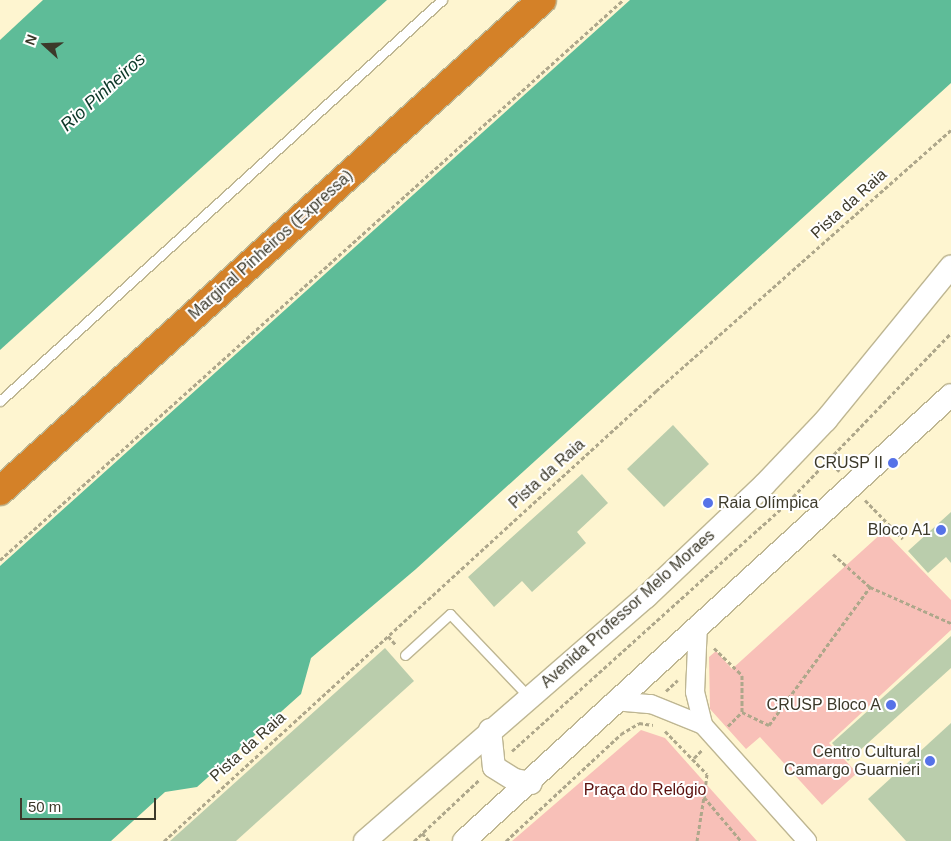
<!DOCTYPE html>
<meta charset="utf-8">
<style>
body{margin:0}
#map{position:relative;width:951px;height:841px;overflow:hidden;background:#fef5d0;font-family:Arial,sans-serif}
div>[style]{position:absolute}
.green>*{inset:0;background:#f8c0b8}
.water>*{inset:0;background:#5ebc98}
.building>*{inset:0;background:#bacdac}
.path>*{height:3px;margin-top:-1.5px;transform-origin:0;background:repeating-linear-gradient(90deg,#aea78b 0 4px,transparent 0 6.5px)}
.roads{filter:drop-shadow(1px 0 #beb692) drop-shadow(-1px 0 #beb692) drop-shadow(0 1px #beb692) drop-shadow(0 -1px #beb692)}
.service>*{height:9px;margin:-4.5px;padding:0 4.5px;transform-origin:4.5px;border-radius:4.5px;background:#fff}
.minor>*{height:18px;margin:-9px;padding:0 9px;transform-origin:9px;border-radius:9px;background:#fff}
.tertiary>*{height:22px;margin:-11px;padding:0 11px;transform-origin:11px;border-radius:11px;background:#fff}
.motorway>*{height:28px;margin:-14px;padding:0 14px;transform-origin:14px;border-radius:14px;background:#d48128}
.dots>*{width:14px;height:14px;translate:-50% -50%;box-sizing:border-box;border:2px solid #fff;border-radius:50%}
span{translate:-50% -50%;white-space:nowrap;text-align:center;line-height:1.15;-webkit-text-stroke:4px #fff;paint-order:stroke}
.street-label{font-size:16px;color:#3c392a}
.poi-label{font-size:16px;color:#3c392a}
.right{translate:-100% -50%;text-align:right}
.left{translate:0 -50%;text-align:left}
.park-label{font-size:16px;color:#5b100d}
.water-label{font-size:18px;color:#0c3728;font-style:italic}
.north{position:absolute;left:20px;top:20px;width:50px;height:50px;-webkit-text-stroke:4px #fff;paint-order:stroke;rotate:290deg;font-size:14px;font-weight:700;line-height:20px;text-align:center;color:#3c392a}
.north::after{content:'';display:block;margin:auto;width:18px;height:22px;background:#3c392a;clip-path:polygon(50% 0,100% 100%,50% 72%,0 100%)}
.scale{position:absolute;left:20px;top:798px;width:136px;height:22px;box-sizing:border-box;border:2px solid #3c392a;border-top:0;padding-left:6px;font-size:15px;line-height:18px;white-space:nowrap;color:#3c392a;-webkit-text-stroke:4px #fff;paint-order:stroke}
</style>
<div id="map">
<div class="green">
<i style="clip-path:polygon(884px 531px,951px 600px,951px 630px,829px 743px,857px 773px,822px 805px,760px 737px,746px 749px,710px 709px,709px 657px,716px 651px,732px 669px)"></i>
<i style="clip-path:polygon(641px 730px,665px 738px,757px 841px,512px 841px)"></i>
</div>
<div class="water">
<i style="clip-path:polygon(43px 0,387px 0,0 350px,0 40px)"></i>
<i style="clip-path:polygon(630px 0,951px 0,951px 83px,416px 569px,311px 658px,301px 694px,197px 787px,165px 792px,111px 841px,0 841px,0 566px)"></i>
</div>
<div class="building">
<i style="clip-path:polygon(673px 425px,709px 464px,664px 507px,627px 469px)"></i>
<i style="clip-path:polygon(582px 474px,608px 503px,577px 532px,586px 543px,532px 592px,522px 581px,494px 607px,468px 577px)"></i>
<i style="clip-path:polygon(951px 512px,951px 563px,946px 557px,928px 573px,908px 551px)"></i>
<i style="clip-path:polygon(951px 636px,951px 668px,848px 761px,832px 743px)"></i>
<i style="clip-path:polygon(385px 648px,414px 681px,236px 841px,170px 841px)"></i>
<i style="clip-path:polygon(951px 723px,951px 841px,906px 841px,868px 799px)"></i>
</div>
<div class="path">
<i style="left:828px;top:460px;width:16px;rotate:45deg"></i>
<i style="left:865px;top:500px;width:54px;rotate:45.7deg"></i>
<i style="left:833px;top:554px;width:50px;rotate:41.7deg"></i>
<i style="left:0;top:560px;width:838px;rotate:-41.95deg"></i>
<i style="left:388px;top:636px;width:12px;rotate:48deg"></i>
<i style="left:714px;top:648px;width:39px;rotate:44deg"></i>
<i style="left:742px;top:675px;width:37px;rotate:90deg"></i>
<i style="left:666px;top:691px;width:16px;rotate:-43deg"></i>
<i style="left:728px;top:726px;width:20px;rotate:-45deg"></i>
<i style="left:742px;top:712px;width:30px;rotate:26deg"></i>
<i style="left:769px;top:725px;width:171px;rotate:-53.8deg"></i>
<i style="left:870px;top:587px;width:89px;rotate:24deg"></i>
<i style="left:665px;top:731px;width:60px;rotate:45.7deg"></i>
<i style="left:707px;top:774px;width:23px;rotate:97deg"></i>
<i style="left:704px;top:797px;width:57px;rotate:49.9deg"></i>
<i style="left:512px;top:751px;width:366px;rotate:-42deg"></i>
<i style="left:784px;top:506px;width:240px;rotate:-46deg"></i>
<i style="left:694px;top:758px;width:11px;rotate:-45deg"></i>
<i style="left:422px;top:833px;width:11px;rotate:49deg"></i>
<i style="left:164px;top:841px;width:667px;rotate:-42.45deg"></i>
<i style="left:656px;top:391px;width:394px;rotate:-41.5deg"></i>
<i style="left:414px;top:841px;width:89px;rotate:-43.2deg"></i>
<i style="left:506px;top:841px;width:157px;rotate:-42.9deg"></i>
<i style="left:621px;top:734px;width:21px;rotate:-31deg"></i>
<i style="left:639px;top:723px;width:14px;rotate:8deg"></i>
<i style="left:697px;top:841px;width:45px;rotate:-81deg"></i>
</div>
<div class="roads">
<div class="service">
<i style="left:0;top:401px;width:597px;rotate:-42.22deg"></i>
<i style="left:405px;top:655px;width:61px;rotate:-42.3deg"></i>
<i style="left:450px;top:614px;width:115px;rotate:46.4deg"></i>
</div>
<div class="minor">
<i style="left:698px;top:624px;width:68px;rotate:92.5deg"></i>
<i style="left:695px;top:692px;width:34px;rotate:76deg"></i>
<i style="left:703px;top:725px;width:156px;rotate:48.1deg"></i>
<i style="left:614px;top:701px;width:37px;rotate:5deg"></i>
<i style="left:651px;top:704px;width:56px;rotate:22deg"></i>
</div>
<div class="tertiary">
<i style="left:490px;top:730px;width:37px;rotate:84deg"></i>
<i style="left:494px;top:767px;width:25px;rotate:32deg"></i>
<i style="left:515px;top:780px;width:16px;rotate:11deg"></i>
<i style="left:365px;top:841px;width:372px;rotate:-41deg"></i>
<i style="left:646px;top:597px;width:163px;rotate:-43.5deg"></i>
<i style="left:764px;top:485px;width:90px;rotate:-46.4deg"></i>
<i style="left:826px;top:420px;width:198px;rotate:-50.8deg"></i>
<i style="left:464px;top:841px;width:660px;rotate:-42.48deg"></i>
</div>
<div class="motorway">
<i style="left:0;top:491px;width:731px;rotate:-42.17deg"></i>
</div>
</div>
<div class="dots">
<i style="left:893px;top:463px;background:#5672e8"></i>
<i style="left:708px;top:503px;background:#5672e8"></i>
<i style="left:941px;top:530px;background:#5672e8"></i>
<i style="left:891px;top:705px;background:#5672e8"></i>
<i style="left:930px;top:761px;background:#5672e8"></i>
</div>
<div class="street-label">
<span style="left:849px;top:204px;rotate:-42deg">Pista da Raia</span>
<span style="left:271px;top:245px;rotate:-42deg">Marginal Pinheiros (Expressa)</span>
<span style="left:547px;top:474px;rotate:-42deg">Pista da Raia</span>
<span style="left:628px;top:609px;rotate:-42deg">Avenida Professor Melo Moraes</span>
<span style="left:248px;top:747px;rotate:-42deg">Pista da Raia</span>
</div>
<div class="poi-label">
<span class="right" style="left:883px;top:463px">CRUSP II</span>
<span class="left" style="left:718px;top:503px">Raia Olímpica</span>
<span class="right" style="left:931px;top:530px">Bloco A1</span>
<span class="right" style="left:881px;top:705px">CRUSP Bloco A</span>
<span class="right" style="left:920px;top:761px">Centro Cultural<br>Camargo Guarnieri</span>
</div>
<div class="park-label">
<span style="left:645px;top:790px">Praça do Relógio</span>
</div>
<div class="water-label">
<span style="left:103px;top:92px;rotate:-42deg">Rio Pinheiros</span>
</div>
<div class="north">N</div>
<div class="scale">50 m</div>
</div>
